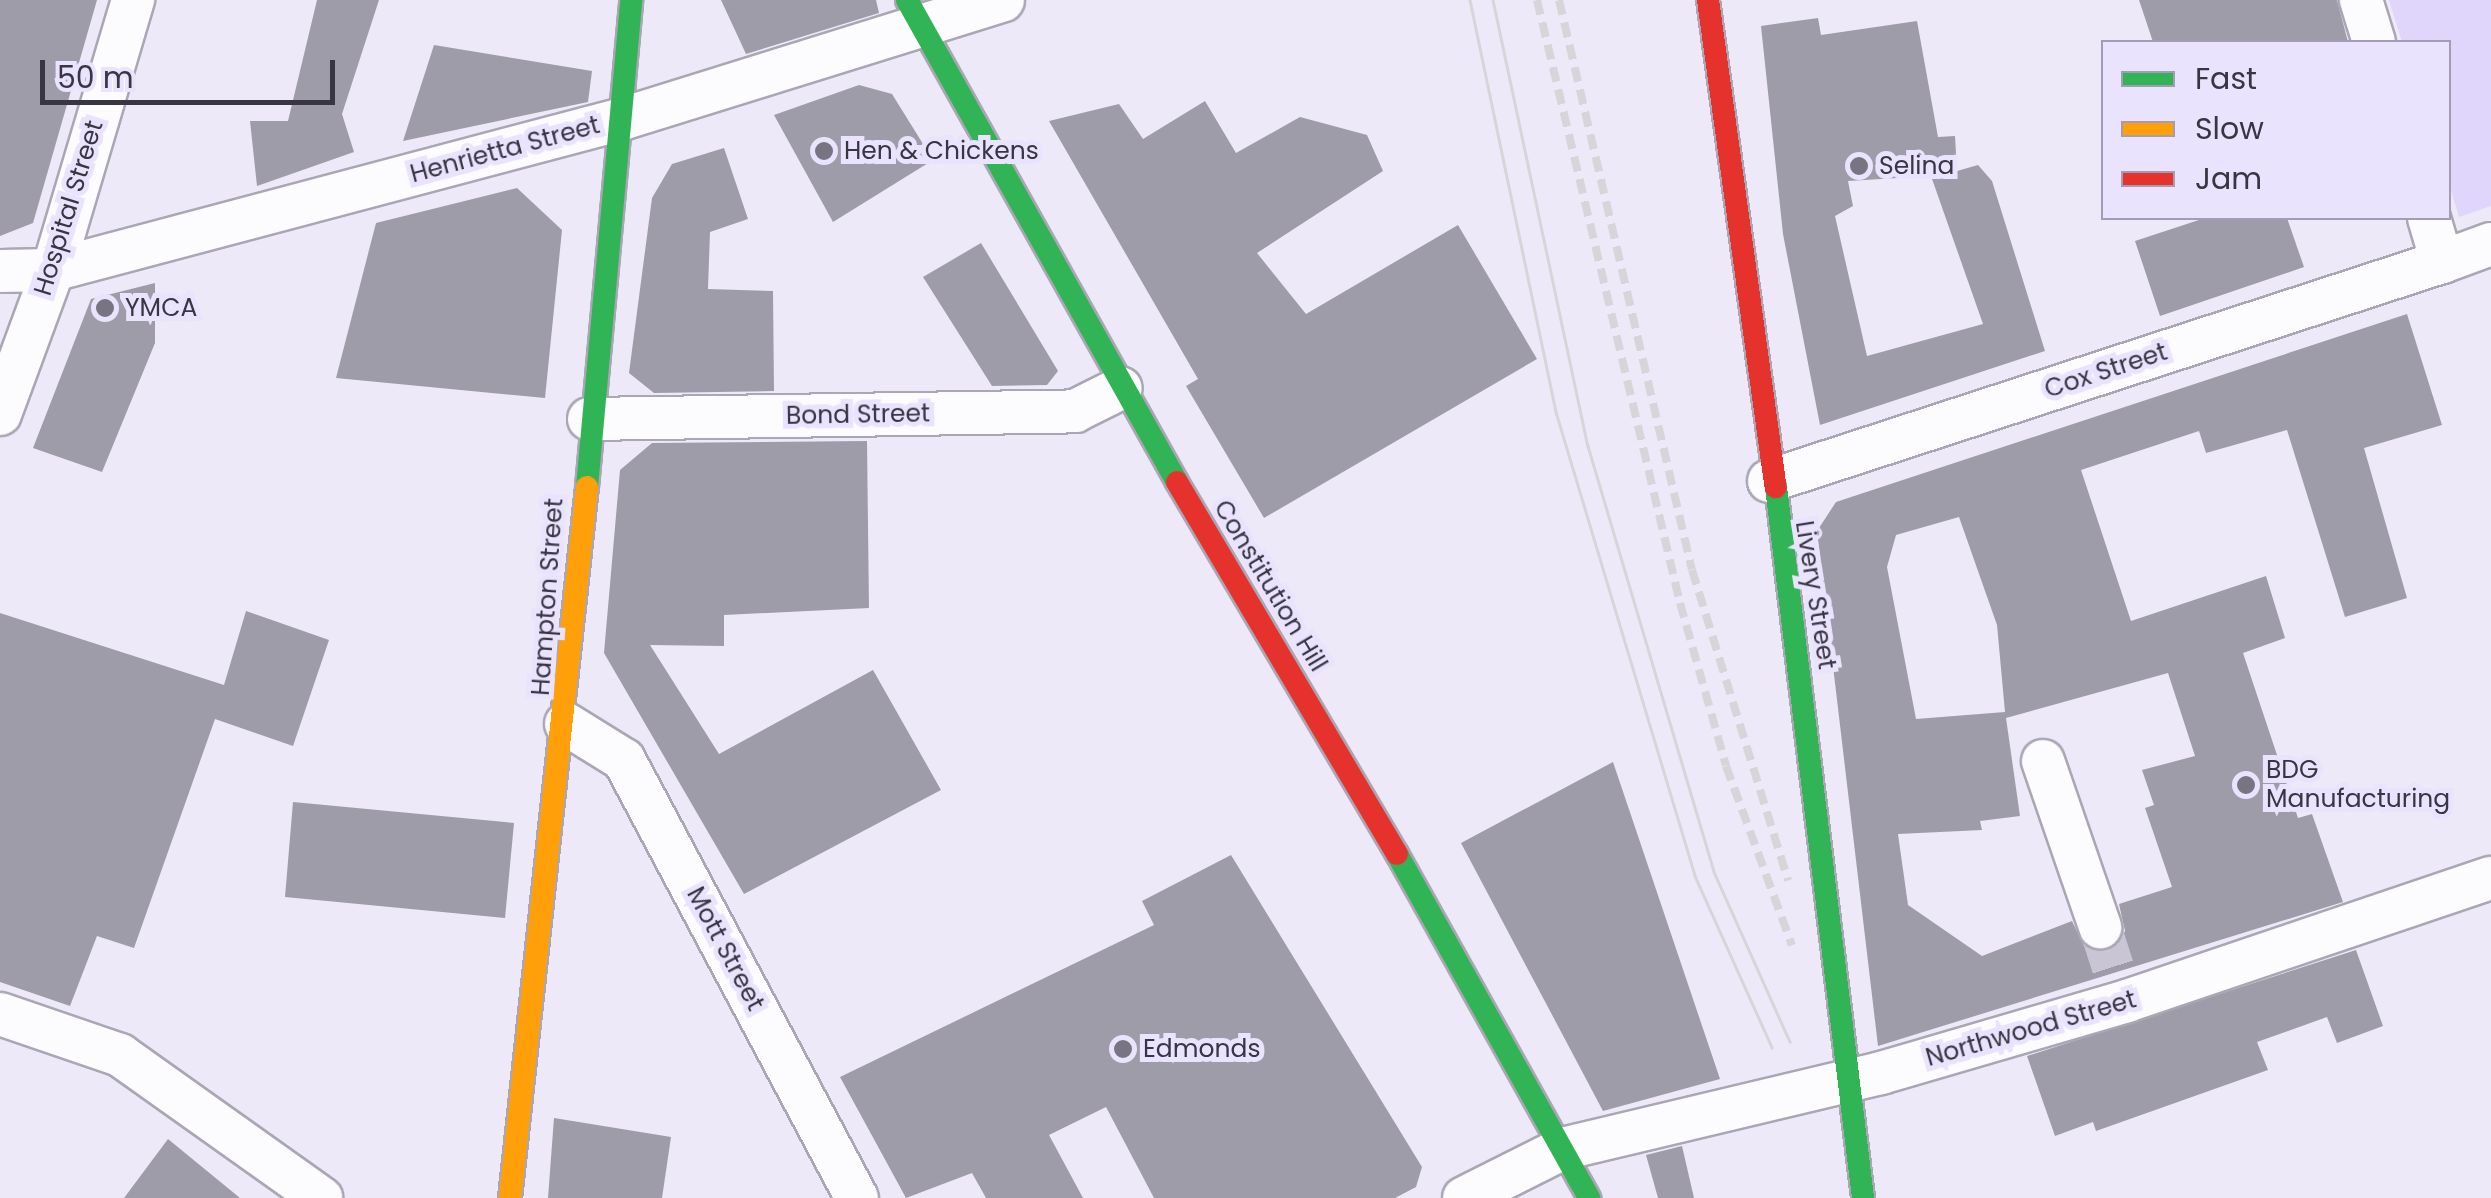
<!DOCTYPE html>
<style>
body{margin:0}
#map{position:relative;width:2491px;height:1198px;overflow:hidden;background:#ede9f8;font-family:Poppins,sans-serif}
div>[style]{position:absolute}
.green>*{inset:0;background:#e0d5fb}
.building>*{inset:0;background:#9f9ca9}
.street-tunnel>*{height:42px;margin-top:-21px;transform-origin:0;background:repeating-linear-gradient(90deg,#c9c5d4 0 42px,transparent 0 63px)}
.roads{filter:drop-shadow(2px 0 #aaa6b3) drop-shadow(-2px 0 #aaa6b3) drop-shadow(0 2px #aaa6b3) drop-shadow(0 -2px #aaa6b3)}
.street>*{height:42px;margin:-21px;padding:0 21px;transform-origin:21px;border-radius:21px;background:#fcfcfe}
.fast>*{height:22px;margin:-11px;padding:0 11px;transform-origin:11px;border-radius:11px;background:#30b455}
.slow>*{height:22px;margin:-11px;padding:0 11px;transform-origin:11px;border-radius:11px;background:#ff9f0a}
.jam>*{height:22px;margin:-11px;padding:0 11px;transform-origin:11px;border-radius:11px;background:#e5322d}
.tram>*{height:2.5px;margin:-1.25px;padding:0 1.25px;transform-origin:1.25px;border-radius:1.25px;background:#d7d5d9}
.rail>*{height:8px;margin-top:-4px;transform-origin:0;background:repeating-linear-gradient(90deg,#d7d5d9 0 15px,transparent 0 23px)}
.dots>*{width:28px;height:28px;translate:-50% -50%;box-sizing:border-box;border:5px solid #eae3fe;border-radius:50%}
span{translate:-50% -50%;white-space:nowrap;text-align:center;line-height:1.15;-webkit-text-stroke:10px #eae3fe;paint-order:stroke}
.street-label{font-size:25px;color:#393542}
.poi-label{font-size:25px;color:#393542}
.left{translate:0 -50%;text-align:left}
.legend{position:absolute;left:2101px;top:40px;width:350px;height:180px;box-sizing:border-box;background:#eae3fe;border:2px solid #a39db3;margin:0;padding:12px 18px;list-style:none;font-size:30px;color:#393542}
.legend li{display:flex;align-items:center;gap:20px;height:50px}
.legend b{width:50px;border:2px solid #a39db3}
.scale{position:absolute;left:40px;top:60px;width:295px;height:45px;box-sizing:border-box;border:5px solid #393542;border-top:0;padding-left:12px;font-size:30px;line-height:35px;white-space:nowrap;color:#393542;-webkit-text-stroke:8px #eae3fe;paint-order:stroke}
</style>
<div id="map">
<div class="green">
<i style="clip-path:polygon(2389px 0,2491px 0,2491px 206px,2459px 217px,2449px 184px,2448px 42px,2402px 42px)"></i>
</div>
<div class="building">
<i style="clip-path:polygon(0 0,97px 0,33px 223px,0 236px)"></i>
<i style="clip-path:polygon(317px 0,379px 0,342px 114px,354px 152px,257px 186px,250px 121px,288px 121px)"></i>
<i style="clip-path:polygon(721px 0,876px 0,879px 13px,746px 54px)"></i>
<i style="clip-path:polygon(2139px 0,2337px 0,2348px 42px,2153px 42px)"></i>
<i style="clip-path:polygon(evenodd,1818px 18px,1821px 35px,1917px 21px,1938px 137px,1955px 136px,1957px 171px,1978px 165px,1992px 181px,2045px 351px,1820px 425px,1783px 234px,1761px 26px,1818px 18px,1931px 176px,1983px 324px,1867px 356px,1835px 216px,1853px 206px,1848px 181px,1931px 176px)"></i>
<i style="clip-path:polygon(434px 45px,592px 71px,588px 102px,403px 141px)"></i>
<i style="clip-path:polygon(859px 85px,892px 94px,933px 160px,833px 222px,774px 115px)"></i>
<i style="clip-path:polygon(1205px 101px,1236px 153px,1300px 117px,1367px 135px,1383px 171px,1257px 253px,1306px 314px,1458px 225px,1537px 359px,1264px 518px,1186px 386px,1198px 379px,1049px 121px,1119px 104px,1143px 139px)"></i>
<i style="clip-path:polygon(724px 148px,748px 219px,710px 232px,708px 289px,773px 291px,774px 391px,654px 393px,629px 373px,652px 198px,672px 164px)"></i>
<i style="clip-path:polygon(517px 188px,562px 230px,545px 398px,336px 378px,376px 223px)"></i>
<i style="clip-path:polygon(2205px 218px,2287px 218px,2304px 267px,2160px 316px,2135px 241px)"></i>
<i style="clip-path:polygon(981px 243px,1058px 371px,1047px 385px,992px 386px,923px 277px)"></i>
<i style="clip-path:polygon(155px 283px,155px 343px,102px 472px,33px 448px,91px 299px)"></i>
<i style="clip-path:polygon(evenodd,2407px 314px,2442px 425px,2364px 448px,2407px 598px,2345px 617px,2287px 430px,2206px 453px,2199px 431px,2081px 470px,2131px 621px,2266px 576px,2285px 638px,2243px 653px,2298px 818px,2312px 814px,2343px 902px,1878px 1046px,1817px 531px,1836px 502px,2407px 314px,1959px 517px,1997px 625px,2005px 712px,1916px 719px,1887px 567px,1896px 535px,1959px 517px,2407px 314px,2168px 673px,2195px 756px,2142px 770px,2154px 805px,2145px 808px,2172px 887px,2119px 904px,2125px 931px,2118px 944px,2107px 951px,2084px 946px,2072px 921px,1982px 956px,1908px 905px,1898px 834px,1982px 830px,1980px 821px,2020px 816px,2006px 718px,2168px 673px)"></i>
<i style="clip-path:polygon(867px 441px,869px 608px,724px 615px,724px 646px,650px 645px,719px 754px,873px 670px,941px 790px,744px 894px,604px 653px,620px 470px,652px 443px)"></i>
<i style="clip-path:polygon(246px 611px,329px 640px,293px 746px,215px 719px,134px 948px,97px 936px,70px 1006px,0 982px,0 613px,224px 685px)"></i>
<i style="clip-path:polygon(1613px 762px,1720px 1079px,1603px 1111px,1461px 843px)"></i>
<i style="clip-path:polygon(293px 802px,514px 823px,505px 918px,285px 897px)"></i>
<i style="clip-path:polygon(1231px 855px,1422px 1167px,1416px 1187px,1395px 1198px,1154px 1198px,1106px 1107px,1049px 1135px,1083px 1198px,986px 1198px,972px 1173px,906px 1198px,840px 1077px,1154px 925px,1142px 901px)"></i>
<i style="clip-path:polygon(2356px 950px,2383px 1026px,2337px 1043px,2327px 1017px,2257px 1042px,2268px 1070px,2096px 1131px,2093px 1122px,2055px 1136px,2027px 1056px)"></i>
<i style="clip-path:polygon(554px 1118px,671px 1137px,662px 1198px,548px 1198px)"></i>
<i style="clip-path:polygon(168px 1139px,240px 1198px,124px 1198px)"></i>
<i style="clip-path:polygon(1682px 1146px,1694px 1198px,1658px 1198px,1646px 1155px)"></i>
</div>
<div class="street-tunnel">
<i style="left:2100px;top:927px;width:59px;rotate:72.2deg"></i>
</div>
<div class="roads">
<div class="street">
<i style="left:2361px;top:0;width:44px;rotate:72.8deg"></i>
<i style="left:2429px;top:218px;width:46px;rotate:73.5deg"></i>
<i style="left:2442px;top:262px;width:52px;rotate:-20.2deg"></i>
<i style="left:0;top:271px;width:53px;rotate:-1.1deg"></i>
<i style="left:53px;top:270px;width:589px;rotate:-14.86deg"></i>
<i style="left:622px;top:119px;width:399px;rotate:-17.3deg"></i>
<i style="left:0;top:414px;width:153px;rotate:-69.8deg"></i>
<i style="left:53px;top:270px;width:282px;rotate:-73.5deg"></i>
<i style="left:589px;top:419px;width:486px;rotate:-0.9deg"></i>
<i style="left:1075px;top:411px;width:51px;rotate:-26.6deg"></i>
<i style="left:1769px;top:481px;width:708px;rotate:-18.03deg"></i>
<i style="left:566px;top:724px;width:68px;rotate:31.8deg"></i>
<i style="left:624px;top:760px;width:496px;rotate:62deg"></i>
<i style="left:2043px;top:761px;width:176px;rotate:71deg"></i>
<i style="left:0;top:1014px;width:127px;rotate:18.9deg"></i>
<i style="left:120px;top:1055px;width:247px;rotate:35.4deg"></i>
<i style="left:1464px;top:1198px;width:110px;rotate:-26.6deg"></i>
<i style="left:1562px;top:1149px;width:328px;rotate:-13.4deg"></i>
<i style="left:1881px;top:1073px;width:256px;rotate:-16.3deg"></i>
<i style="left:2127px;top:1001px;width:384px;rotate:-18.7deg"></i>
</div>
<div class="fast">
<i style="left:907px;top:0;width:552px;rotate:60.74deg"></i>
<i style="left:587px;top:487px;width:489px;rotate:-84.8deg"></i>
<i style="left:1776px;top:487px;width:716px;rotate:83.02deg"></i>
<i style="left:1397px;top:854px;width:394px;rotate:60.8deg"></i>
</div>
<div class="slow">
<i style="left:510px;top:1198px;width:715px;rotate:-83.82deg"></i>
</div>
<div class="jam">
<i style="left:1708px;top:0;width:492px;rotate:82.1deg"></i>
<i style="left:1177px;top:482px;width:432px;rotate:59.4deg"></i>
</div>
</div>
<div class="tram">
<i style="left:1470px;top:0;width:421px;rotate:78.2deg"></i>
<i style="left:1556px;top:412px;width:484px;rotate:73.3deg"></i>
<i style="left:1695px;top:876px;width:188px;rotate:65.8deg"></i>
<i style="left:1493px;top:0;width:456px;rotate:78deg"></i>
<i style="left:1588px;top:446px;width:444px;rotate:73.5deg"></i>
<i style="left:1714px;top:872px;width:186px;rotate:65.9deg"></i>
</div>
<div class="rail">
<i style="left:1537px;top:0;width:620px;rotate:76.66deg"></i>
<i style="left:1680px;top:603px;width:169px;rotate:74.2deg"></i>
<i style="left:1726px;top:766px;width:191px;rotate:69.8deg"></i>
<i style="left:1559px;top:0;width:585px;rotate:76.87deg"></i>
<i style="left:1692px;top:570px;width:325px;rotate:72.8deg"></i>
</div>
<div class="dots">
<i style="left:824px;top:151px;background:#787482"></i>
<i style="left:1859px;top:166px;background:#787482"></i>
<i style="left:105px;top:308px;background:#787482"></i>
<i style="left:2246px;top:785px;background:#787482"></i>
<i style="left:1123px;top:1049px;background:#787482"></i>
</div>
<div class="street-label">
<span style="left:505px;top:150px;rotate:-15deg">Henrietta Street</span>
<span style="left:69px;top:208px;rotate:-73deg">Hospital Street</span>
<span style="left:2106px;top:371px;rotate:-18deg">Cox Street</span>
<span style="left:858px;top:415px;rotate:-1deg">Bond Street</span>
<span style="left:1270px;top:586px;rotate:59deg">Constitution Hill</span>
<span style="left:1815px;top:595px;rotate:81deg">Livery Street</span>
<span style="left:548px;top:597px;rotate:-86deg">Hampton Street</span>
<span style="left:725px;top:949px;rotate:62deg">Mott Street</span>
<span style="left:2031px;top:1029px;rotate:-16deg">Northwood Street</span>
</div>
<div class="poi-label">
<span class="left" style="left:844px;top:151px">Hen &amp; Chickens</span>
<span class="left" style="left:1879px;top:166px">Selina</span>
<span class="left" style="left:125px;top:308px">YMCA</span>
<span class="left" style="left:2266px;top:785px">BDG<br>Manufacturing</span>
<span class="left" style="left:1143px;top:1049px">Edmonds</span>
</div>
<ul class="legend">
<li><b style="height:12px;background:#30b455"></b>Fast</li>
<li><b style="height:12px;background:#ff9f0a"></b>Slow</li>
<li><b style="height:12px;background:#e5322d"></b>Jam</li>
</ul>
<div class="scale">50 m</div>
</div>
